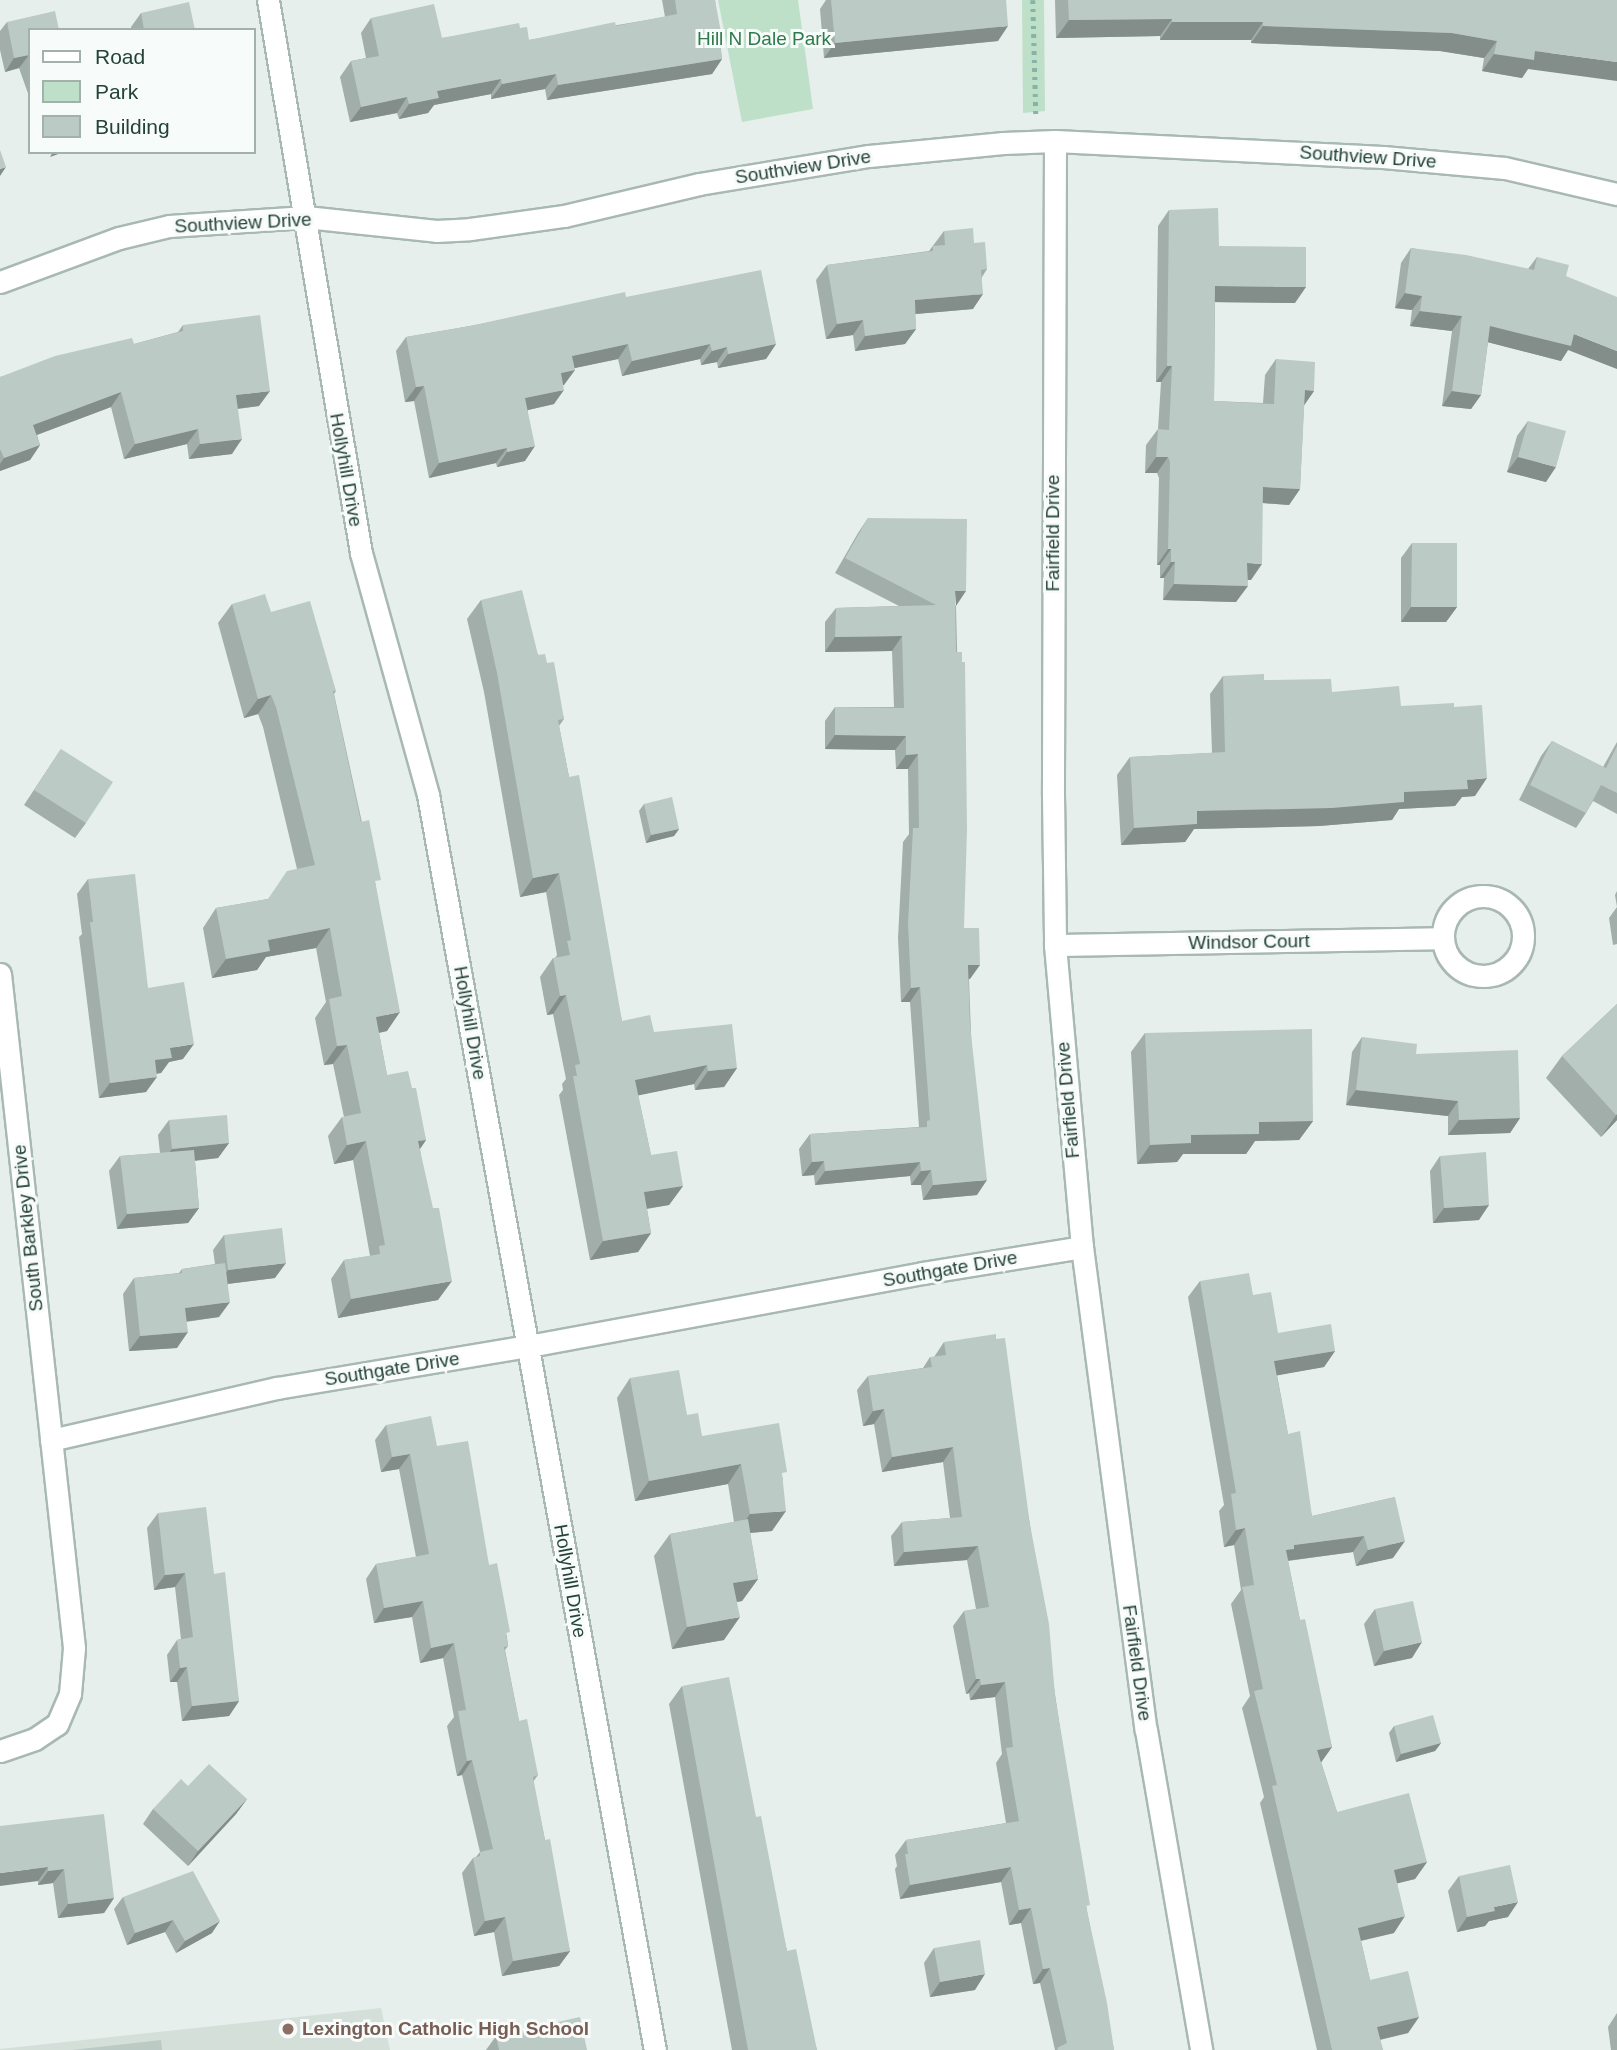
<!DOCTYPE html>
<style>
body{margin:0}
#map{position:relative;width:1617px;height:2050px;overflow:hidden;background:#e6efeb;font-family:Helvetica,sans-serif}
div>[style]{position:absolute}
.built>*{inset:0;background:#d4dfda}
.green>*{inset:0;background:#bfe0c8}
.path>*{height:4.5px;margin-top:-2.25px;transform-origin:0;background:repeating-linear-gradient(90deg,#86b3a5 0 3.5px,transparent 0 8.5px)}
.roads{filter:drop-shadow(2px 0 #a8b8b2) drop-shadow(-2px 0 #a8b8b2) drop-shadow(0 2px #a8b8b2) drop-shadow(0 -2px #a8b8b2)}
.minor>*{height:21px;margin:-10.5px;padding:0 10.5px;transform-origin:10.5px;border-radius:10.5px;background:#fff}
.minor>.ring{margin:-10.5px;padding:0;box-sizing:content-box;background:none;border:21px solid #fff;border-radius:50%}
.wall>*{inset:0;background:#a1aea9}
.shaded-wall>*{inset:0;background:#838d89}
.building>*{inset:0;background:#bbcac4}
.dots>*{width:19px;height:19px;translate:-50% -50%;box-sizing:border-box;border:4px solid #f7fbf9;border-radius:50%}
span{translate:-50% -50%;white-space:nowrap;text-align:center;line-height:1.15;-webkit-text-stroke:6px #f7fbf9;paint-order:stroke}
.park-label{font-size:19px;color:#2d7a4b}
.street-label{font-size:19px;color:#24423a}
.education-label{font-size:19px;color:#785e54;font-weight:700}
.left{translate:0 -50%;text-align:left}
.legend{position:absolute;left:28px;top:28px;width:228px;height:126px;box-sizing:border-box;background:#f7fbf9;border:2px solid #a3b1ad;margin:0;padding:9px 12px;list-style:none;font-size:21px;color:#24423a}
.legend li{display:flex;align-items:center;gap:14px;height:35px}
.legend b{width:35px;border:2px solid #a3b1ad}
</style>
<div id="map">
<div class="built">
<i style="clip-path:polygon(381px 2008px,390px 2050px,0 2050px,0 2049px)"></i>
</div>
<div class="green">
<i style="clip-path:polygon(718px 0,798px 0,813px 109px,742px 122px)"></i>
<i style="clip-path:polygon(1022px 0,1044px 0,1045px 111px,1023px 113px)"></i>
</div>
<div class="path">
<i style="left:1033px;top:0;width:115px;rotate:88.5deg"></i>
</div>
<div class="roads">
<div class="minor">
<i style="left:268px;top:0;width:561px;rotate:80.45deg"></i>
<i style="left:361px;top:553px;width:251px;rotate:74.5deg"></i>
<i style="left:428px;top:795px;width:1275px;rotate:79.75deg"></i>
<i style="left:1055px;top:141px;width:654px;rotate:90.18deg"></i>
<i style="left:1053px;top:795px;width:150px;rotate:89.2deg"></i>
<i style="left:1055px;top:945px;width:303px;rotate:84.9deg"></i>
<i style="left:1082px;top:1247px;width:487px;rotate:82.5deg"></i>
<i style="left:1146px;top:1730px;width:325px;rotate:80.2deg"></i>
<i style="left:0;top:282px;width:127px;rotate:-20.3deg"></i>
<i style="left:119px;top:238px;width:51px;rotate:-13.5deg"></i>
<i style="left:169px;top:226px;width:137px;rotate:-3.8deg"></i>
<i style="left:306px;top:217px;width:131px;rotate:6.1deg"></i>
<i style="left:436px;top:231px;width:34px;rotate:-3deg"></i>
<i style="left:470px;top:229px;width:95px;rotate:-7.9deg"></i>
<i style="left:564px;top:216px;width:139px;rotate:-13.3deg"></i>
<i style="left:699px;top:184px;width:172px;rotate:-9.4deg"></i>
<i style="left:869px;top:156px;width:135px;rotate:-5.5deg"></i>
<i style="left:1003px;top:143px;width:52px;rotate:-2.2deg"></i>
<i style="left:1055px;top:141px;width:328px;rotate:2.8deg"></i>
<i style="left:1383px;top:157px;width:122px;rotate:5.2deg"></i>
<i style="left:1505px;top:168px;width:115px;rotate:13.1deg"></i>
<i class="ring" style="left:1443px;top:896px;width:59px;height:59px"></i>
<i style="left:1055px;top:945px;width:388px;rotate:-1deg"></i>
<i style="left:0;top:974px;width:678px;rotate:83.73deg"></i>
<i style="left:74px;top:1648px;width:46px;rotate:95deg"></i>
<i style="left:70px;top:1694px;width:33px;rotate:113deg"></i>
<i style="left:57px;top:1724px;width:27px;rotate:146deg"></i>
<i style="left:35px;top:1739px;width:37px;rotate:161deg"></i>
<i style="left:51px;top:1440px;width:232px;rotate:-13deg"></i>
<i style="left:277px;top:1388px;width:255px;rotate:-9.5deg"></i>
<i style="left:529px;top:1346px;width:401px;rotate:-10.5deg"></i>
<i style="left:923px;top:1273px;width:161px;rotate:-9.3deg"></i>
</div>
</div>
<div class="wall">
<i style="clip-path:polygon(662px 0,715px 0,722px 59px,712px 74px,547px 100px,545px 89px,491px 99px,491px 94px,434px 105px,428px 113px,399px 119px,397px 113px,350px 122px,340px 77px,351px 61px,366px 58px,361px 33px,371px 18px,442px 38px,520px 28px,529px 40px,665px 17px)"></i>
<i style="clip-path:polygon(826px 0,1006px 0,998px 41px,824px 58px,820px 9px)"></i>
<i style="clip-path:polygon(1055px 0,1617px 0,1528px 69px,1522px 78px,1482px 71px,1484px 58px,1440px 51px,1251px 43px,1251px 40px,1160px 40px,1160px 36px,1056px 38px)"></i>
<i style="clip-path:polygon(141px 13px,195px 30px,131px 30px,131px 27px)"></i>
<i style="clip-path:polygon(7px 22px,30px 30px,30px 99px,19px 68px,5px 72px,0 50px,0 31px)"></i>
<i style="clip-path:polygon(1169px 210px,1295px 303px,1215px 302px,1214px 401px,1263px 403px,1265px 375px,1276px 359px,1314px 391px,1304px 404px,1300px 489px,1289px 505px,1262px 503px,1251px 580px,1248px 580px,1236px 602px,1163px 600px,1164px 578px,1160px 578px,1160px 565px,1157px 565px,1159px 478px,1157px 473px,1145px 473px,1146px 445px,1158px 429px,1161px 382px,1156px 382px,1158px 226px)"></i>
<i style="clip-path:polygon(944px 231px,974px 243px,987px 269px,982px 277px,973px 309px,915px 314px,916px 329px,905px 344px,855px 351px,853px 335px,826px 339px,816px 280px,827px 265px,929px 251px)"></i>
<i style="clip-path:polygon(1411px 248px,1528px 269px,1537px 257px,1566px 276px,1568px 350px,1561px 361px,1488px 342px,1481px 395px,1471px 409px,1442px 406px,1452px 331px,1410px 326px,1412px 310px,1395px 308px,1401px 263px)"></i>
<i style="clip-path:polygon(626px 297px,776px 344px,766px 359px,718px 368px,717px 362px,701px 365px,700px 359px,622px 376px,618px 359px,574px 368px,575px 370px,563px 385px,554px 404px,528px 410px,525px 461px,497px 467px,496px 463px,429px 478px,414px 401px,405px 402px,396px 351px,406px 337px,470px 326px)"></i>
<i style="clip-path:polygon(183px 325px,259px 406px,238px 409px,232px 454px,189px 459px,187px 444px,124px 459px,111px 407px,37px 435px,40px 445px,30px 460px,0 471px,0 377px,134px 344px,178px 332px)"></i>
<i style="clip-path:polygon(1528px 421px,1546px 482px,1507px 472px,1517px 436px)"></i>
<i style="clip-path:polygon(868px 518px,956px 606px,964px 928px,970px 979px,969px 979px,977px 1195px,923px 1200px,921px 1185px,911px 1185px,910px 1176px,815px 1185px,814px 1175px,802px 1176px,799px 1149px,810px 1134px,919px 1127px,910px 1002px,901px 1002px,898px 938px,903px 842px,909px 834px,908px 769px,896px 769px,895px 750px,825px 749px,825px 721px,835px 707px,894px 707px,892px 651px,825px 652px,825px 622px,836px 608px,899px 606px,835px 573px,858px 533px)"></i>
<i style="clip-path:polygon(1412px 543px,1457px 607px,1446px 622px,1401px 622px,1401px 558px)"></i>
<i style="clip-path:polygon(481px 600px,547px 663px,564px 719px,559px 726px,569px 777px,622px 1021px,654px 1032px,737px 1068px,724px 1087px,695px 1090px,694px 1084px,638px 1095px,651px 1155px,683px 1186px,669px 1205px,647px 1209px,651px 1233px,638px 1252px,590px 1260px,559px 1095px,563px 1090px,562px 1084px,566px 1079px,553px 1014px,547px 1015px,540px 977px,553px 958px,555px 958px,557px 955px,546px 892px,520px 897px,484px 692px,467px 619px)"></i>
<i style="clip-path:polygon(232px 604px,271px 612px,336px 691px,334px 694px,376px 887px,387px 1031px,379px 1033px,387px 1075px,412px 1088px,426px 1140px,420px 1149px,438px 1300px,338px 1318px,331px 1279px,344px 1260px,370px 1256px,353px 1160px,334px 1164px,328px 1136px,342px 1117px,344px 1117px,333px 1064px,324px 1065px,315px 1018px,326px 1002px,316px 948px,266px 957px,257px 970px,212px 978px,203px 928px,216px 908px,268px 899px,297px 869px,263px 727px,258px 714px,244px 718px,218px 623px)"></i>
<i style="clip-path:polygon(1223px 676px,1264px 680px,1332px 692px,1401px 706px,1454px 707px,1475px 796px,1462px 797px,1455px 806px,1399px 809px,1392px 820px,1319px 826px,1194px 829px,1185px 842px,1121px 845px,1117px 775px,1130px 757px,1212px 753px,1210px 694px)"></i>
<i style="clip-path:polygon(1552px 741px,1603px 767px,1617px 742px,1617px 814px,1593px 801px,1586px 813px,1576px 828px,1519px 800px,1541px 756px)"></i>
<i style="clip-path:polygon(61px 749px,86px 823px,75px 838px,24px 805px)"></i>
<i style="clip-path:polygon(644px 804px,679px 829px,674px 836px,646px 843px,639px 811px)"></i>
<i style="clip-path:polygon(88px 879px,148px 988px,183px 1059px,169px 1062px,161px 1073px,156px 1074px,146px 1092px,99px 1098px,79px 937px,82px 934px,77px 894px)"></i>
<i style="clip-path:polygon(1617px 891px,1617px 944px,1613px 945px,1609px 918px,1617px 907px,1615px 895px)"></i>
<i style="clip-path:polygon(1617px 1004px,1617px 1120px,1601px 1137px,1546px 1078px,1562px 1056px)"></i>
<i style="clip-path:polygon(1145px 1033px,1313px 1121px,1299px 1140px,1255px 1141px,1246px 1154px,1183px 1154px,1177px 1162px,1137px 1164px,1131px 1052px)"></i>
<i style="clip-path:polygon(1362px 1037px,1416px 1054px,1520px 1118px,1510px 1133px,1448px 1135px,1448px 1116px,1346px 1105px,1352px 1052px)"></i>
<i style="clip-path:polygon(169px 1120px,229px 1143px,218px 1158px,195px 1161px,199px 1208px,188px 1223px,117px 1229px,109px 1171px,120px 1156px,160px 1153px,158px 1135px)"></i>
<i style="clip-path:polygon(1440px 1156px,1479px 1220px,1433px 1223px,1430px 1171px)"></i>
<i style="clip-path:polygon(224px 1235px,275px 1278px,228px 1284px,219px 1317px,186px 1322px,177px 1348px,129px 1351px,123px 1294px,134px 1278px,179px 1273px,182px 1269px,215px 1264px,213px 1250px)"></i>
<i style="clip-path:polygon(1200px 1281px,1253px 1295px,1278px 1333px,1335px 1351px,1324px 1367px,1277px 1375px,1288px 1434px,1312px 1516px,1395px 1497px,1393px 1558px,1356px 1566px,1353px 1552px,1288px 1561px,1300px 1620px,1332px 1747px,1321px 1762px,1337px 1812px,1427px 1862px,1415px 1879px,1397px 1883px,1394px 1933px,1361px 1941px,1370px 1980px,1419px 2017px,1408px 2033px,1380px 2040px,1383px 2050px,1317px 2050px,1260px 1803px,1264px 1797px,1242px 1708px,1250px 1696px,1231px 1604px,1241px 1590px,1234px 1545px,1224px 1547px,1219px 1511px,1224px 1505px,1188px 1297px)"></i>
<i style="clip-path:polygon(996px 1339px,1030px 1525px,1087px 1911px,1114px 2050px,1055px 2050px,1040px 1983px,1033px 1984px,1021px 1923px,1009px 1925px,1001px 1882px,900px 1899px,895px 1869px,897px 1866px,895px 1855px,906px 1840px,1006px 1823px,996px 1763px,1002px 1754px,995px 1697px,970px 1700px,969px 1693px,966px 1694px,953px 1626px,964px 1611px,976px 1609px,967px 1560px,894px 1566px,891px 1536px,902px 1522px,950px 1518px,943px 1462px,882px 1472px,874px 1424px,863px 1426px,857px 1390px,868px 1376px,923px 1368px,930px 1357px,934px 1357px,944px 1342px)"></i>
<i style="clip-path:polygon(630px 1378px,687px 1415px,702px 1436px,783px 1478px,772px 1531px,750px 1533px,758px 1579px,742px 1601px,737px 1602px,724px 1640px,672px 1649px,654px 1556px,670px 1534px,734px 1522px,728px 1484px,635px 1501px,617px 1398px)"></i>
<i style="clip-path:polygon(386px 1425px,437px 1446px,489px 1565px,507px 1637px,508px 1646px,505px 1650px,519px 1721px,538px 1775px,533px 1782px,545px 1840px,570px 1951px,559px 1966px,502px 1976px,494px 1932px,474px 1936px,462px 1873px,473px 1858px,476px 1857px,480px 1852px,462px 1775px,457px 1776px,447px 1726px,454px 1717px,443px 1658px,420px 1663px,412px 1617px,374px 1623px,366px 1579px,376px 1564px,416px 1557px,399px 1469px,381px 1472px,375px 1440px)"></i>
<i style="clip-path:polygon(158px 1513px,214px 1574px,239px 1701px,229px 1716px,182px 1721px,177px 1682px,170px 1682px,167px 1655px,177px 1640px,181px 1639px,175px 1587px,154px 1590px,147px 1528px)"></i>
<i style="clip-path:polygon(1375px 1609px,1412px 1658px,1374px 1666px,1364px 1624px)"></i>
<i style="clip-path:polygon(682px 1686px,756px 1817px,787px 1951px,817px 2050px,732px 2050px,669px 1704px)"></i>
<i style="clip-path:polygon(1394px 1726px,1441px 1743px,1435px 1751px,1396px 1762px,1389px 1733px)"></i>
<i style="clip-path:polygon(188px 1786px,247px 1799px,236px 1814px,188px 1866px,143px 1824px,153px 1809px)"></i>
<i style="clip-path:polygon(0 1826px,114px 1898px,104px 1913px,58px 1918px,53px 1883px,38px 1885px,38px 1881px)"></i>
<i style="clip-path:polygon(1459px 1876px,1508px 1917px,1489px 1921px,1485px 1926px,1457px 1932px,1448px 1891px)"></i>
<i style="clip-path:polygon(123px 1897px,212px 1933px,176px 1953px,165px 1932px,127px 1945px,114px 1909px)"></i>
<i style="clip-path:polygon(934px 1948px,975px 1990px,930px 1997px,924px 1963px)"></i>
<i style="clip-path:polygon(1617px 2013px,1617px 2050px,1611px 2050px,1608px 2027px)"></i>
<i style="clip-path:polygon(496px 2036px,587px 2050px,486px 2050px)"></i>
</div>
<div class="shaded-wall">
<i style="clip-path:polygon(1172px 19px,1160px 36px,1056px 38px,1069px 20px)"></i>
<i style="clip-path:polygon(1172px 22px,1263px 22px,1251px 40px,1160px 40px)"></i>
<i style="clip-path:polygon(1008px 26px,998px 41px,824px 58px,835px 43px)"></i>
<i style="clip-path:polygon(1263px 26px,1452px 33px,1497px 41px,1484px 58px,1440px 51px,1251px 43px)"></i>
<i style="clip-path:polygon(1535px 51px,1617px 62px,1617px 81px,1528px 69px,1522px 78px,1482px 71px,1494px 54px)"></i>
<i style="clip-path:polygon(29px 55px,19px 68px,5px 72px,14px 58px)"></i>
<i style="clip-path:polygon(722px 59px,712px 74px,547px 100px,558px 85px)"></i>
<i style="clip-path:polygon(556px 74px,545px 89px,491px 99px,502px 84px)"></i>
<i style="clip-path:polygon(501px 79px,491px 94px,434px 105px,428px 113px,399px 119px,409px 104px,437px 91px)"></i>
<i style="clip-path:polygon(407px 97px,397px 113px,350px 122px,361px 107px)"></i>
<i style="clip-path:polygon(53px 152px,64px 152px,50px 157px)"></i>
<i style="clip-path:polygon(6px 167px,0 176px,0 169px)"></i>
<i style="clip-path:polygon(1215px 286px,1306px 287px,1295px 303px,1204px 302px)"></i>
<i style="clip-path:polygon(1405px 293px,1422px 296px,1412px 310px,1395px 308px)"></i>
<i style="clip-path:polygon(983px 294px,973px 309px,904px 315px,915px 300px)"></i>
<i style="clip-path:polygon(1420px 311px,1462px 316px,1452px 331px,1410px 326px)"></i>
<i style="clip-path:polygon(863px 320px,853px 335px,826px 339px,837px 324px)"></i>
<i style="clip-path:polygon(1490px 326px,1574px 334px,1617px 351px,1617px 369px,1568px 350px,1561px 361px,1479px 340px)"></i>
<i style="clip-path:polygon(916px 329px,905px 344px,855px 351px,865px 336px)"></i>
<i style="clip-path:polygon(628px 344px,618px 359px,561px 371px,572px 356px)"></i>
<i style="clip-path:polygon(710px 344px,700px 359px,622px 376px,632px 361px)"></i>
<i style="clip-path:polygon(776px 344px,766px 359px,718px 368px,728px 354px)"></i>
<i style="clip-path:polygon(727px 347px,717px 362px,701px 365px,712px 351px)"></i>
<i style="clip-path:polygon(1167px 366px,1172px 366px,1161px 382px,1156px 382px)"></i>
<i style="clip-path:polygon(575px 370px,564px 385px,551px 388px,561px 373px)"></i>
<i style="clip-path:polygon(424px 386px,414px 401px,405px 402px,416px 387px)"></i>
<i style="clip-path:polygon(564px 390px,554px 404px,515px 413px,525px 398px)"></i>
<i style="clip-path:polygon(1305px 390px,1314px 391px,1303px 407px)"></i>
<i style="clip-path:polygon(270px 391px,259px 406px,226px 410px,236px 395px)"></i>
<i style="clip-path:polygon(1452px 391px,1481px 395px,1471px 409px,1442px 406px)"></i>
<i style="clip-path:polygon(121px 392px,111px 407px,23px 440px,33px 425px)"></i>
<i style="clip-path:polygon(198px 429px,187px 444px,124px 459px,135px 444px)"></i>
<i style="clip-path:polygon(242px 439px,232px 454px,189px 459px,200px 444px)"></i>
<i style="clip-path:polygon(40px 445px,30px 460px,0 471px,0 464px,4px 458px)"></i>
<i style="clip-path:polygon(535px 446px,525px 461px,497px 467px,507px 452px)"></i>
<i style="clip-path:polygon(507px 448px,496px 463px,429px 478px,439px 463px)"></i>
<i style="clip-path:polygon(1156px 457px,1168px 457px,1157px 473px,1145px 473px)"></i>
<i style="clip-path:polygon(1518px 457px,1556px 467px,1546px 482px,1507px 472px)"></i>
<i style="clip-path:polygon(1263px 487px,1300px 489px,1289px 505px,1251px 502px)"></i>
<i style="clip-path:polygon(1168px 549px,1171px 549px,1160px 565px,1157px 565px)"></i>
<i style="clip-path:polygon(1171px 562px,1175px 562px,1164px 578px,1160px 578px)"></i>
<i style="clip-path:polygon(1247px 563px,1262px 564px,1251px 580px,1236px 579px)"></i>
<i style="clip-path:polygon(1174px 584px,1248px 586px,1236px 602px,1163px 600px)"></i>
<i style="clip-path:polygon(955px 591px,966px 591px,956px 606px)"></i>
<i style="clip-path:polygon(1411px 607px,1457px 607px,1446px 622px,1401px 622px)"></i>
<i style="clip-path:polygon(902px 636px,892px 651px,825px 652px,835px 637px)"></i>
<i style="clip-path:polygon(271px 695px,258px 714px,244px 718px,258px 699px)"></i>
<i style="clip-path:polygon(835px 735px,906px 736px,895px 750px,825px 749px)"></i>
<i style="clip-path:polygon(918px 754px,908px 769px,896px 769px,906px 755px)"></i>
<i style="clip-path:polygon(1487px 778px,1475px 796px,1462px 797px,1455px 806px,1399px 809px,1392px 820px,1319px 826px,1194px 829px,1185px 842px,1121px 845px,1134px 828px,1197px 811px,1404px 792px,1467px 780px)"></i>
<i style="clip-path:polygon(679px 829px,674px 836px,646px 843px,651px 835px)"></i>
<i style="clip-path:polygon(559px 873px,546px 892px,520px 897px,533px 878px)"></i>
<i style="clip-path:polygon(330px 928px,316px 948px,266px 957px,257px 970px,212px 978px,226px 959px,268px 940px)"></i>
<i style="clip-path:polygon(968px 965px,980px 965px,970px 979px,958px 980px)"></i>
<i style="clip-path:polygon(920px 987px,910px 1002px,901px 1002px,911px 988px)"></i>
<i style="clip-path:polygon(566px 995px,553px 1014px,547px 1015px,560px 996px)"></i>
<i style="clip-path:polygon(400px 1012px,387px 1031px,363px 1036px,376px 1017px)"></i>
<i style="clip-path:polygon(194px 1044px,183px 1059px,169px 1062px,161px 1073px,144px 1075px,155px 1060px,170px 1048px)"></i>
<i style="clip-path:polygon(347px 1045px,333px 1064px,324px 1065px,337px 1046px)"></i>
<i style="clip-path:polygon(707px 1065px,694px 1084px,621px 1099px,635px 1080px)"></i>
<i style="clip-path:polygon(737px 1068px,724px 1087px,695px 1090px,708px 1071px)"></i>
<i style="clip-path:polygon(157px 1077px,146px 1092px,99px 1098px,110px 1083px)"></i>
<i style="clip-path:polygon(1356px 1090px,1458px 1101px,1448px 1116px,1346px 1105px)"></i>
<i style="clip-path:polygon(1617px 1114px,1617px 1120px,1601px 1137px)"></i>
<i style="clip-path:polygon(1520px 1118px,1510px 1133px,1448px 1135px,1459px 1120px)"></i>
<i style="clip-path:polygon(1313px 1121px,1299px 1140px,1255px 1141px,1246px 1154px,1183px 1154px,1177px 1162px,1137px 1164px,1150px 1145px,1191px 1135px,1259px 1122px)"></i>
<i style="clip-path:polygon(426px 1140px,413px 1159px,418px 1141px)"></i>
<i style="clip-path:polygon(366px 1141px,353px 1160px,334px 1164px,347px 1145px)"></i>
<i style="clip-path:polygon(229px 1143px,218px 1158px,161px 1164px,172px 1149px)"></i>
<i style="clip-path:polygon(824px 1161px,814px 1175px,802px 1176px,812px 1162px)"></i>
<i style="clip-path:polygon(920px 1162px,910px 1176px,815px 1185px,825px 1171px)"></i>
<i style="clip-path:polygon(931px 1170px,921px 1185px,911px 1185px,921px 1171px)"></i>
<i style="clip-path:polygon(987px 1180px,977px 1195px,923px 1200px,933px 1185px)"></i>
<i style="clip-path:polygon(683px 1186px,669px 1205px,631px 1211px,644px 1192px)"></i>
<i style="clip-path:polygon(1489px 1205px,1479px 1220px,1433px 1223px,1444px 1208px)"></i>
<i style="clip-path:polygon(199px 1208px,188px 1223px,117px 1229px,127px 1214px)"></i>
<i style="clip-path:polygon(651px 1233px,638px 1252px,590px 1260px,603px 1241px)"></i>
<i style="clip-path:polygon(286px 1263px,275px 1278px,218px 1285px,228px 1270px)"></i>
<i style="clip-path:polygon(452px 1281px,438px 1300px,338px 1318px,351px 1299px)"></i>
<i style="clip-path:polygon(230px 1302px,219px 1317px,174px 1323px,185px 1308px)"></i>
<i style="clip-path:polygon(188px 1332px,177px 1348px,129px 1351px,140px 1336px)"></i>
<i style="clip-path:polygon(1335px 1351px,1324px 1367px,1263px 1378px,1274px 1361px)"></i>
<i style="clip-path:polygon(884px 1409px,874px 1424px,863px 1426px,873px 1411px)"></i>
<i style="clip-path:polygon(953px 1447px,943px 1462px,882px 1472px,892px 1457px)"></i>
<i style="clip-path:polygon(410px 1454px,399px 1469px,381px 1472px,392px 1457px)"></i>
<i style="clip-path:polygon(741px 1464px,728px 1484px,635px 1501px,649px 1481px)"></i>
<i style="clip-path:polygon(786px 1511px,772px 1531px,736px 1534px,750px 1514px)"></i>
<i style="clip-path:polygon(1245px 1528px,1234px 1545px,1224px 1547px,1236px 1530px)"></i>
<i style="clip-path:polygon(1364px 1536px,1353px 1552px,1285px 1561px,1286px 1550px,1294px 1545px)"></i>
<i style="clip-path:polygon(1405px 1541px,1393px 1558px,1356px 1566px,1368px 1550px)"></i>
<i style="clip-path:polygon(978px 1546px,967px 1560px,894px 1566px,904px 1552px)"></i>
<i style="clip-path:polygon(185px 1573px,175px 1587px,154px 1590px,165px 1575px)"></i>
<i style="clip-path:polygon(758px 1579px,742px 1601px,718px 1605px,733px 1583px)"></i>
<i style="clip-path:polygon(423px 1601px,412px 1617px,374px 1623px,384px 1608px)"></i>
<i style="clip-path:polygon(740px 1617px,724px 1640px,672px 1649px,687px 1627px)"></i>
<i style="clip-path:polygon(1422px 1642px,1412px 1658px,1374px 1666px,1384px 1651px)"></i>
<i style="clip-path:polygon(454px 1643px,443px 1658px,420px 1663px,431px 1648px)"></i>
<i style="clip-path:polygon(187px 1667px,177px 1682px,170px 1682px,180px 1668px)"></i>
<i style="clip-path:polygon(976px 1679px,980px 1679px,969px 1693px,966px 1694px)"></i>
<i style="clip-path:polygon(1005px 1682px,995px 1697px,970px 1700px,981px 1685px)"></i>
<i style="clip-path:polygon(239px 1701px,229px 1716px,182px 1721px,192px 1706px)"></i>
<i style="clip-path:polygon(1441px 1743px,1435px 1751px,1396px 1762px,1401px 1754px)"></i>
<i style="clip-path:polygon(1332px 1747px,1320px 1764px,1317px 1750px)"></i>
<i style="clip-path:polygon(472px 1760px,462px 1775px,457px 1776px,467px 1761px)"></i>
<i style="clip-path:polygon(247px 1799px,236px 1814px,188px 1866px,198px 1851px)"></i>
<i style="clip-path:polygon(1427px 1862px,1415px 1879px,1383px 1887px,1394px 1870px)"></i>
<i style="clip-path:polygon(48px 1867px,38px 1881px,0 1886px,0 1873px)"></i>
<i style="clip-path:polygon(1011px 1867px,1001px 1882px,900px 1899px,910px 1885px)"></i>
<i style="clip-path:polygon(64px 1869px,53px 1883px,38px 1885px,48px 1871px)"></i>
<i style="clip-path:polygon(114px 1898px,104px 1913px,58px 1918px,68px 1904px)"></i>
<i style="clip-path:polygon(1518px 1902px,1508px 1917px,1489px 1921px,1485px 1926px,1457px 1932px,1467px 1917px,1494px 1907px)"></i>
<i style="clip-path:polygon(1031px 1908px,1021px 1923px,1009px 1925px,1019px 1910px)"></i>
<i style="clip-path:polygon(1405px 1916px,1394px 1933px,1346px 1944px,1358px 1928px)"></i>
<i style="clip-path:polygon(505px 1917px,494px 1932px,474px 1936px,485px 1921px)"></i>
<i style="clip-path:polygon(173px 1920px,165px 1932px,127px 1945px,135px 1933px)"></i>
<i style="clip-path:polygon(220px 1921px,212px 1933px,176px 1953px,185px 1941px)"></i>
<i style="clip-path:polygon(570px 1951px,559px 1966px,502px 1976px,513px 1961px)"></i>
<i style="clip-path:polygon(1050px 1968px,1040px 1983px,1033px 1984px,1043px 1969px)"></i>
<i style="clip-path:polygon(985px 1974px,975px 1990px,930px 1997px,940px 1982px)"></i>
<i style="clip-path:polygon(1419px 2017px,1408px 2033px,1365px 2043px,1377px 2027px)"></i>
</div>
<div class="building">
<i style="clip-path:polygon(675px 0,715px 0,723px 43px,720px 44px,722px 59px,558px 85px,556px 74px,502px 84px,501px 79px,437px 91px,439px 98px,409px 104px,407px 97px,361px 107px,351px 61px,379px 56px,371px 18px,434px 4px,442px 38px,519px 23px,520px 28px,527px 27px,529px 40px,615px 22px,616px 26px,677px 14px)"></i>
<i style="clip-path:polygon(831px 0,1006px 0,1008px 26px,835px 43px)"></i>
<i style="clip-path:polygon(1068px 0,1617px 0,1617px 62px,1535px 51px,1534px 60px,1494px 54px,1497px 41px,1452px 33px,1263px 26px,1263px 22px,1172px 22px,1172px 19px,1069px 20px)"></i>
<i style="clip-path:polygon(189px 2px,195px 30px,144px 30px,141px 13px)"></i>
<i style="clip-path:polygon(55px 11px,59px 30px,30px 30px,30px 57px,29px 55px,14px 58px,7px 22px)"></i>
<i style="clip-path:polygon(0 150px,6px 167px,0 169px)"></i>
<i style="clip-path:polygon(1218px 208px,1219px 246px,1306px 247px,1306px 287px,1215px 286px,1214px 401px,1274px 404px,1276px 359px,1315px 362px,1314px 391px,1305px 390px,1300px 489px,1263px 487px,1262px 564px,1247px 563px,1248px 586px,1174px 584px,1175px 562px,1171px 562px,1171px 549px,1168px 549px,1170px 462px,1168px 457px,1156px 457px,1158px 429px,1169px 430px,1172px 366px,1167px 366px,1169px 210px)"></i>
<i style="clip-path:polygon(973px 228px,974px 243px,985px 242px,987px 269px,981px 270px,983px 294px,915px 300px,916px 329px,865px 336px,863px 320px,837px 324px,827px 265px,933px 251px,933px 246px,945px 245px,944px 231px)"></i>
<i style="clip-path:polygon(1411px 248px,1466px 255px,1534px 270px,1537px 257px,1569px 265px,1566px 276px,1617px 297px,1617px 351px,1574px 334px,1571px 346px,1490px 326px,1481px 395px,1452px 391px,1462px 316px,1420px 311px,1422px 296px,1405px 293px)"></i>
<i style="clip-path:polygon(761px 270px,776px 344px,728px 354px,727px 347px,712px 351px,710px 344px,632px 361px,628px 344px,572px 356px,575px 370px,561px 373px,564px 390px,525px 398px,535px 446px,507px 452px,507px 448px,439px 463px,424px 386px,416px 387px,406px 337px,470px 326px,625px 292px,626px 297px)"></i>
<i style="clip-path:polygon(260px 315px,270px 391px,236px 395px,242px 439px,200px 444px,198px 429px,135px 444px,121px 392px,33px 425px,40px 445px,4px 458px,0 449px,0 377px,55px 356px,132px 338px,134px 344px,183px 331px,183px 325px)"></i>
<i style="clip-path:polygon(1528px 421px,1566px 431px,1556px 467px,1518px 457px)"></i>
<i style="clip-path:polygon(868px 518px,967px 519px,966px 591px,955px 591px,956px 652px,962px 652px,962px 662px,965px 662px,967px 829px,964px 928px,979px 928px,980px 965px,968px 965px,970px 1025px,987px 1180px,933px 1185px,931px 1170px,921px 1171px,920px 1162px,825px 1171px,824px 1161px,812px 1162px,810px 1134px,927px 1127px,927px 1121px,930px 1120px,920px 987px,911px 988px,908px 923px,913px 828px,919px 828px,918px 754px,906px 755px,906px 736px,835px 735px,835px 707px,904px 708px,902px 636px,835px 637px,836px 608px,936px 605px,845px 558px)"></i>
<i style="clip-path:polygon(1412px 543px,1457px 543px,1457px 607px,1411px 607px)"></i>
<i style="clip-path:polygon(522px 590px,538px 655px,545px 654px,547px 663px,554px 662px,564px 719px,558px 720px,569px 777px,579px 775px,622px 1021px,650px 1015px,654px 1032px,732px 1024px,737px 1068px,708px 1071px,707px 1065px,635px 1080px,651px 1155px,677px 1151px,683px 1186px,644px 1192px,651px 1233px,603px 1241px,573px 1076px,577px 1076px,575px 1065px,580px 1064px,566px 995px,560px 996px,553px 958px,570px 955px,567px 941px,571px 940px,559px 873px,533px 878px,497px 673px,481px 600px)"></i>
<i style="clip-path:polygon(265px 594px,271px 612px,310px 601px,336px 691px,333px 691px,361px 822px,369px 820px,381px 880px,375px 881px,400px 1012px,376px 1017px,387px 1075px,408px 1071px,412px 1088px,416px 1088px,426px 1140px,418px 1141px,433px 1208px,439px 1208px,452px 1281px,351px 1299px,344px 1260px,380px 1254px,379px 1246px,385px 1245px,366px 1141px,347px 1145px,342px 1117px,361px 1113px,347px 1045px,337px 1046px,329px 999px,342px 996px,330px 928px,268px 940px,270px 951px,226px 959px,216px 908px,268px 899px,287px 871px,315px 865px,276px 707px,271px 695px,258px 699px,232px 604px)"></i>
<i style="clip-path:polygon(1264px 674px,1264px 680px,1331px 679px,1332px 692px,1399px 686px,1401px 706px,1454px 703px,1454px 707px,1482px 705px,1487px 778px,1467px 780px,1468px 789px,1404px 792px,1404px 802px,1332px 808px,1197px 811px,1197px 824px,1134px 828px,1130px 757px,1225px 752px,1223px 676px)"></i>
<i style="clip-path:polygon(1552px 741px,1606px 768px,1617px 746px,1617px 793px,1601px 785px,1586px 813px,1530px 785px)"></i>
<i style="clip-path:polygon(61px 749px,113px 782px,86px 823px,34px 790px)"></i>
<i style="clip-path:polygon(672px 797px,679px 829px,651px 835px,644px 804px)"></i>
<i style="clip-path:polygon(135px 874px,148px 988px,184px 982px,194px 1044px,170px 1048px,172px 1058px,155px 1060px,157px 1077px,110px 1083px,90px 922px,93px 922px,88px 879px)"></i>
<i style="clip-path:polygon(1617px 1004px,1617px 1114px,1616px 1115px,1562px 1056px)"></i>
<i style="clip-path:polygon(1312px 1029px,1313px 1121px,1259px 1122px,1259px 1134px,1191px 1135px,1191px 1143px,1150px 1145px,1145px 1033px)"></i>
<i style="clip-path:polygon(1362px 1037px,1417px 1044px,1416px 1054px,1518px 1050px,1520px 1118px,1459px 1120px,1458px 1101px,1356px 1090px)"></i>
<i style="clip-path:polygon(227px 1115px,229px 1143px,172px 1149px,169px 1120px)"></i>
<i style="clip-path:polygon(194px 1150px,199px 1208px,127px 1214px,120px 1156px)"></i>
<i style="clip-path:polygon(1486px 1152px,1489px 1205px,1444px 1208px,1440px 1156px)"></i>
<i style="clip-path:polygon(282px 1228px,286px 1263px,228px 1270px,224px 1235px)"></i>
<i style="clip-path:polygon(225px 1263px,230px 1302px,185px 1308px,188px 1332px,140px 1336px,134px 1278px,182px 1273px,182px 1269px)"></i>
<i style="clip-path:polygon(1249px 1273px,1253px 1295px,1271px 1292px,1278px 1333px,1331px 1324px,1335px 1351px,1274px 1361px,1288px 1434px,1300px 1431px,1312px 1516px,1395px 1497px,1405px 1541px,1368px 1550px,1364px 1536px,1294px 1545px,1294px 1549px,1286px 1550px,1300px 1620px,1305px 1619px,1332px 1747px,1317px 1750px,1337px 1812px,1409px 1793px,1427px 1862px,1394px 1870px,1405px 1916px,1358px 1928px,1370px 1980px,1408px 1971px,1419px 2017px,1377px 2027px,1383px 2050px,1332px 2050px,1272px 1786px,1277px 1785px,1254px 1691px,1263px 1689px,1242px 1587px,1254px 1585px,1245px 1528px,1236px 1530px,1231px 1494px,1236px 1493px,1200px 1281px)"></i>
<i style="clip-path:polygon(996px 1334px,996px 1339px,1005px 1338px,1030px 1525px,1049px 1624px,1055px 1696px,1090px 1905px,1086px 1906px,1107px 2003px,1114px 2050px,1058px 2050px,1057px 2048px,1067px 2043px,1050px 1968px,1043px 1969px,1031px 1908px,1019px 1910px,1011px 1867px,910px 1885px,905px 1854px,908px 1854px,906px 1840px,1019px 1821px,1006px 1748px,1013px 1747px,1005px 1682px,981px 1685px,980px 1679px,976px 1679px,964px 1611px,989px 1607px,978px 1546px,904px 1552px,902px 1522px,962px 1517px,953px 1447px,892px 1457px,884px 1409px,873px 1411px,868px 1376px,932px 1367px,930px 1357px,946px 1355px,944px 1342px)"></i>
<i style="clip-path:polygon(679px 1370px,687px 1415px,698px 1413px,702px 1436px,779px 1423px,787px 1472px,782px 1473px,786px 1511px,750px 1514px,741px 1464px,649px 1481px,630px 1378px)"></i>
<i style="clip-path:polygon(431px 1416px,437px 1446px,468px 1441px,489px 1565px,497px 1563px,510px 1632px,506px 1633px,508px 1646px,504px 1647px,519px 1721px,527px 1719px,538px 1775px,533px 1777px,545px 1840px,550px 1839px,570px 1951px,513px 1961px,505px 1917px,485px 1921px,473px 1858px,480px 1856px,480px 1852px,493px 1849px,472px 1760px,467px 1761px,458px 1711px,466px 1710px,454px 1643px,431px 1648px,423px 1601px,384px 1608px,376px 1564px,429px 1554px,410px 1454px,392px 1457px,386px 1425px)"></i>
<i style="clip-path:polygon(206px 1507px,214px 1574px,225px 1572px,239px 1701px,192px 1706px,187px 1667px,180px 1668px,177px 1640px,193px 1637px,185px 1573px,165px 1575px,158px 1513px)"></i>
<i style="clip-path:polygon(748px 1519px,758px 1579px,733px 1583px,740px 1617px,687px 1627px,670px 1534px)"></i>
<i style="clip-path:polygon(1413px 1601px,1422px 1642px,1384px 1651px,1375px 1609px)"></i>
<i style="clip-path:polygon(729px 1677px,756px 1817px,761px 1816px,787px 1951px,796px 1949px,817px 2050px,748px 2050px,682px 1686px)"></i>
<i style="clip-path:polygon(1433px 1715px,1441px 1743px,1401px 1754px,1394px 1726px)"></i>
<i style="clip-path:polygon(209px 1764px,247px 1799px,198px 1851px,153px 1809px,181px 1779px,188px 1786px)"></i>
<i style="clip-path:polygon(104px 1814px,114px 1898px,68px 1904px,64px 1869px,48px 1871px,48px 1867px,0 1873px,0 1826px)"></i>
<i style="clip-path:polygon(1510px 1865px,1518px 1902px,1494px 1907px,1495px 1911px,1467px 1917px,1459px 1876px)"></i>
<i style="clip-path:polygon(193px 1871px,220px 1921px,185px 1941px,173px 1920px,135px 1933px,123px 1897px)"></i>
<i style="clip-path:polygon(980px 1940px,985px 1974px,940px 1982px,934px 1948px)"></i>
<i style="clip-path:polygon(580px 2017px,587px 2050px,499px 2050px,496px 2036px)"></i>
<i style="clip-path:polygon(161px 2040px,162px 2050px,72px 2050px)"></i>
</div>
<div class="dots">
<i style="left:288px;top:2029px;background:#8d6e63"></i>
</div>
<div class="park-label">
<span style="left:764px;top:39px">Hill N Dale Park</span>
</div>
<div class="street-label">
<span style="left:1368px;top:157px;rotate:4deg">Southview Drive</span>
<span style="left:803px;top:167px;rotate:-9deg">Southview Drive</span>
<span style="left:243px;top:223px;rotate:-3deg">Southview Drive</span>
<span style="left:346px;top:470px;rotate:80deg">Hollyhill Drive</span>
<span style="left:1053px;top:533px;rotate:-90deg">Fairfield Drive</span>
<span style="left:1249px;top:942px;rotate:-1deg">Windsor Court</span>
<span style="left:470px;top:1023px;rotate:80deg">Hollyhill Drive</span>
<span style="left:1068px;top:1100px;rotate:-95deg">Fairfield Drive</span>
<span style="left:28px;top:1228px;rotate:-96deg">South Barkley Drive</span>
<span style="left:950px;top:1269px;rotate:-10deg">Southgate Drive</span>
<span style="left:392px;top:1369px;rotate:-9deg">Southgate Drive</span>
<span style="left:570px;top:1581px;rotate:80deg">Hollyhill Drive</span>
<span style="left:1137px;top:1663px;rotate:82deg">Fairfield Drive</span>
</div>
<div class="education-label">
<span class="left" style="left:302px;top:2029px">Lexington Catholic High School</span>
</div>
<ul class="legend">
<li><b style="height:9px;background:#fff"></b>Road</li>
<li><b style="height:19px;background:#bfe0c8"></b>Park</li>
<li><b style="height:19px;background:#bbcac4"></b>Building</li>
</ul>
</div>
